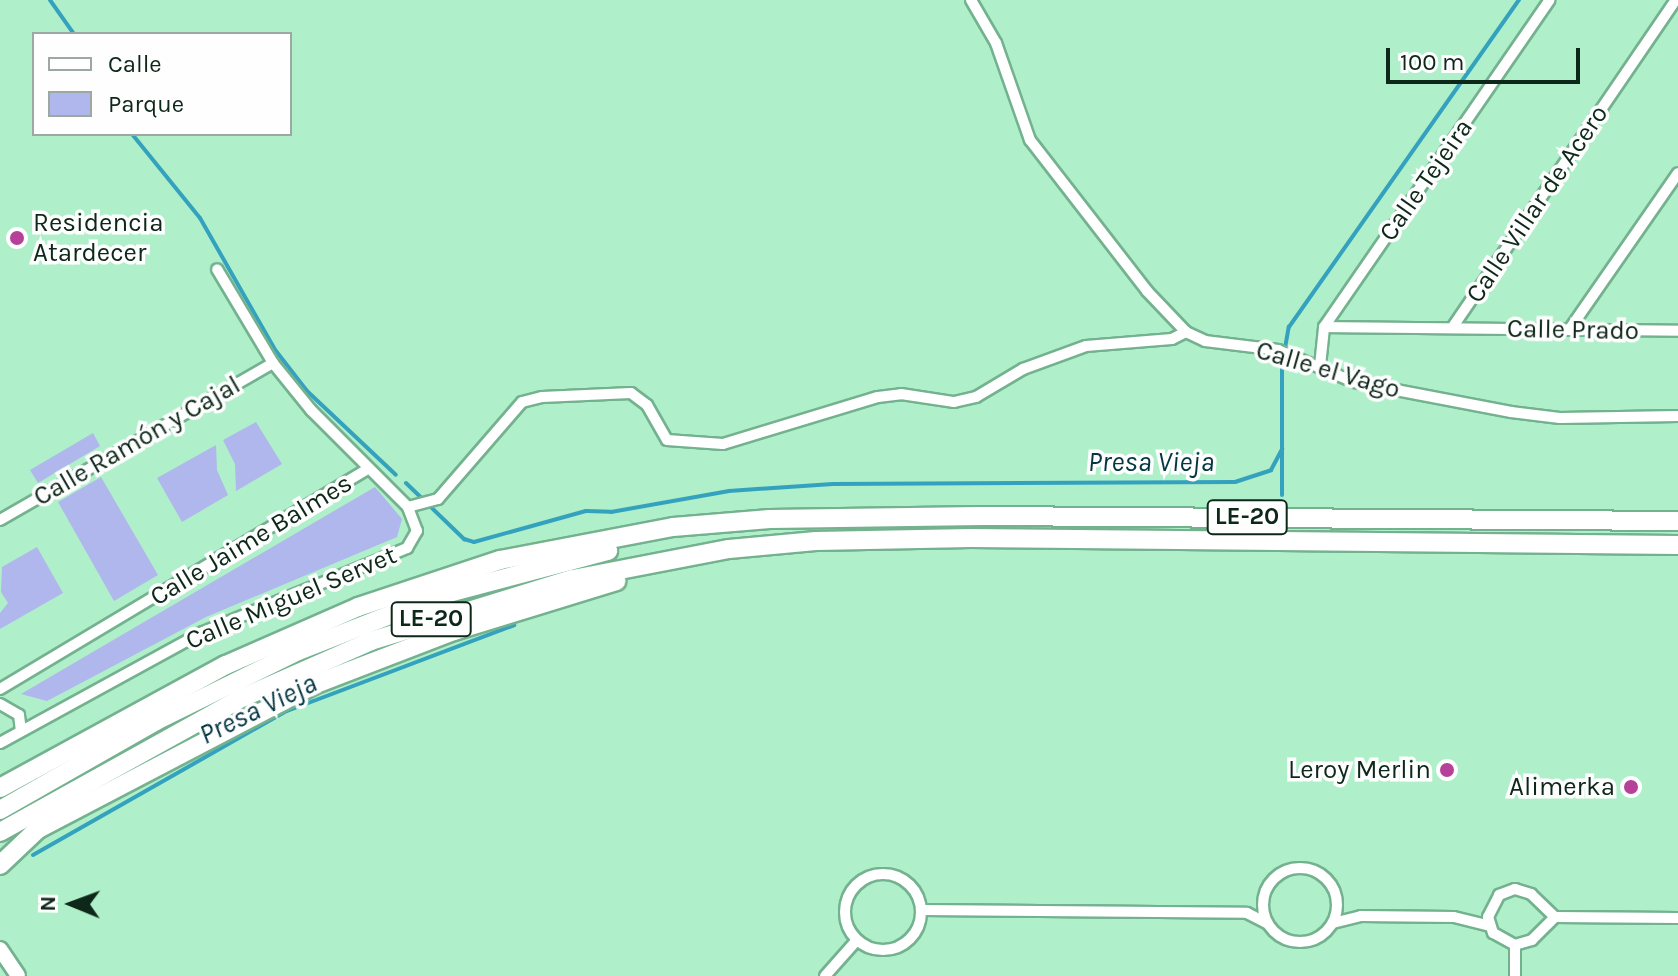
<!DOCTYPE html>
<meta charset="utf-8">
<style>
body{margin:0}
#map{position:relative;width:1678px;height:976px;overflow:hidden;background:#afefc9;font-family:Karla,sans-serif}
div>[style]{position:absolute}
.green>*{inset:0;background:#b0b7ed}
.stream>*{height:4px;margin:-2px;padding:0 2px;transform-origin:2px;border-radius:2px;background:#34a2be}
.roads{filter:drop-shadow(2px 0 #74b28f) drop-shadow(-2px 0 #74b28f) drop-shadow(0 2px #74b28f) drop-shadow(0 -2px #74b28f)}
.street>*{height:10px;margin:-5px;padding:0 5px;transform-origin:5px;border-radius:5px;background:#fff}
.street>.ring{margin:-5px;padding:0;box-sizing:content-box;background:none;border:10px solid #fff;border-radius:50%}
.secondary>*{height:14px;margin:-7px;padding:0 7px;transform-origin:7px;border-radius:7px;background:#fff}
.highway>*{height:18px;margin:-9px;padding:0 9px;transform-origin:9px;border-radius:9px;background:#fff}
.dots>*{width:22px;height:22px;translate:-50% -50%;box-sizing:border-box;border:4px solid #fefefe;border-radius:50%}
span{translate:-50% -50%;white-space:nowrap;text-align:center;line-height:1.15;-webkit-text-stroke:7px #fefefe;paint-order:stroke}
.shield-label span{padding:2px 6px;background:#fefefe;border:2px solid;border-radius:6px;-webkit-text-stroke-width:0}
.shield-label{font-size:24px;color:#0d2719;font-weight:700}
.street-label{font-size:26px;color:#0d2719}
.poi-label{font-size:26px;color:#0d2719}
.left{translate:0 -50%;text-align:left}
.right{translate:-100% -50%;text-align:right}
.water-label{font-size:28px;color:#033642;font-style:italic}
.legend{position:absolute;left:32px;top:32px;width:260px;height:104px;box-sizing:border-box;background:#fefefe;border:2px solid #9ea8a2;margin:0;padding:10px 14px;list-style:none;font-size:24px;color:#0d2719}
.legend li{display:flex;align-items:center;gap:16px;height:40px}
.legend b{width:40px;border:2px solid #9ea8a2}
.north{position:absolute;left:32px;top:864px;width:80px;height:80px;-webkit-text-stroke:6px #fefefe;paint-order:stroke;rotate:271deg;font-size:22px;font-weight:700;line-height:32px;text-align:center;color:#0d2719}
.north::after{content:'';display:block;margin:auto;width:28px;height:36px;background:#0d2719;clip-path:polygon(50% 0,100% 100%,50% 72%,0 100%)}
.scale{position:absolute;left:1386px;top:48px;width:194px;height:36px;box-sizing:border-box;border:4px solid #0d2719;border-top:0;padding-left:10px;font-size:24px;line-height:28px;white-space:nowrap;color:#0d2719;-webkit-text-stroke:6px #fefefe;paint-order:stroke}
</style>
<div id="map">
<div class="green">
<i style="clip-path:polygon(256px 422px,282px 464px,236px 491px,235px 464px,223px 440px)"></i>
<i style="clip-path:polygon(93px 433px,100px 446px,38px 483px,30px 470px)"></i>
<i style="clip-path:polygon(216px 445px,217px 470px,228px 495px,182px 522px,157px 478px)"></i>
<i style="clip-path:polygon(101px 477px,158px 575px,114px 601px,58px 502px)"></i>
<i style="clip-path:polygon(375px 487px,402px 519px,397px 537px,206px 617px,47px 701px,21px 694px)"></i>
<i style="clip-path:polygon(37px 547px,63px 593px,0 629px,0 613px,8px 603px,1px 592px,2px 567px)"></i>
</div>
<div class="stream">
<i style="left:50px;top:0;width:42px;rotate:54.8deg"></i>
<i style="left:132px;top:134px;width:108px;rotate:51deg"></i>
<i style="left:200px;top:218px;width:153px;rotate:60.3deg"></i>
<i style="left:276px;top:351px;width:51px;rotate:52.2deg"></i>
<i style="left:307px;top:391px;width:122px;rotate:43.3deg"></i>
<i style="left:406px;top:483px;width:81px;rotate:44deg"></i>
<i style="left:464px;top:539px;width:10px;rotate:17deg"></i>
<i style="left:474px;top:542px;width:116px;rotate:-15.5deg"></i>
<i style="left:586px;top:511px;width:25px;rotate:2deg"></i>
<i style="left:611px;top:512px;width:120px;rotate:-10.1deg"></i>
<i style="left:729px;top:491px;width:104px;rotate:-3.9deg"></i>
<i style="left:833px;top:484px;width:402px;rotate:-0.3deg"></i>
<i style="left:1235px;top:482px;width:38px;rotate:-18deg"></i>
<i style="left:1271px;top:470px;width:24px;rotate:-62deg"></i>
<i style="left:1282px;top:495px;width:130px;rotate:-90deg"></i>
<i style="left:1282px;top:365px;width:39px;rotate:-80deg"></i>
<i style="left:1289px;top:327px;width:400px;rotate:-54.9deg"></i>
<i style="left:33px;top:855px;width:292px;rotate:-29.6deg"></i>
<i style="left:287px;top:711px;width:243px;rotate:-20.7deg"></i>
</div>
<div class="roads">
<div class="street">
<i style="left:971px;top:0;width:50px;rotate:59.8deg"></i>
<i style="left:996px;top:43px;width:103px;rotate:70.7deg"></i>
<i style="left:1030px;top:140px;width:191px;rotate:52.2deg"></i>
<i style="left:1147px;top:291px;width:57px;rotate:46.4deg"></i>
<i style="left:1186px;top:332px;width:21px;rotate:25deg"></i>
<i style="left:1205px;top:341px;width:74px;rotate:7deg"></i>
<i style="left:1278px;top:350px;width:82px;rotate:22.8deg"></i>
<i style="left:1354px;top:382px;width:160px;rotate:10.8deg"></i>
<i style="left:1511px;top:412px;width:49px;rotate:7deg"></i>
<i style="left:1560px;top:418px;width:118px;rotate:-1deg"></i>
<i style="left:1324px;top:327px;width:354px;rotate:0.6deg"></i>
<i style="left:1452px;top:328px;width:397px;rotate:-55.7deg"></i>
<i style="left:1569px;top:330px;width:191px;rotate:-55.2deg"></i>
<i style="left:1320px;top:366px;width:39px;rotate:-84deg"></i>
<i style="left:1324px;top:327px;width:397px;rotate:-55.4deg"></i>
<i style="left:408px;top:507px;width:31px;rotate:-15deg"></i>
<i style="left:438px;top:499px;width:128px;rotate:-49.1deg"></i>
<i style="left:522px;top:402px;width:21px;rotate:-14deg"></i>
<i style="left:542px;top:397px;width:89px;rotate:-2.6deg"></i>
<i style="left:631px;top:393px;width:20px;rotate:37deg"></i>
<i style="left:647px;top:405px;width:40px;rotate:60.3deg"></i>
<i style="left:667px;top:440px;width:56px;rotate:4.1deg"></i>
<i style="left:723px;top:444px;width:162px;rotate:-16.9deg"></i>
<i style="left:878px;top:397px;width:23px;rotate:-7deg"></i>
<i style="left:901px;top:394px;width:54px;rotate:8.6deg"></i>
<i style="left:954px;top:402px;width:23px;rotate:-13deg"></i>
<i style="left:976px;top:397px;width:55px;rotate:-30.8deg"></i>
<i style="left:1023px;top:369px;width:67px;rotate:-20.1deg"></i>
<i style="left:1086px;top:346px;width:86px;rotate:-4.7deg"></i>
<i style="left:1172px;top:339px;width:16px;rotate:-27deg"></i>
<i style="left:0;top:520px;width:315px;rotate:-29.9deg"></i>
<i style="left:0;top:689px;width:429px;rotate:-30.9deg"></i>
<i style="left:0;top:704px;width:22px;rotate:30deg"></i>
<i style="left:19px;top:715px;width:16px;rotate:83deg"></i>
<i style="left:0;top:743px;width:231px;rotate:-28.7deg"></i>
<i style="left:203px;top:632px;width:221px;rotate:-22.4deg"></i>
<i style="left:407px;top:548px;width:20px;rotate:-60deg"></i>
<i style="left:417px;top:531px;width:26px;rotate:-111deg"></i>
<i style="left:408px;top:507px;width:137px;rotate:-135deg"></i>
<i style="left:311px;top:410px;width:60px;rotate:-129deg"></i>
<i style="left:273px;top:363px;width:109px;rotate:-120.8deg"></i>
<i class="ring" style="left:1263px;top:868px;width:64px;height:64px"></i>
<i class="ring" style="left:845px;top:874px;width:66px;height:66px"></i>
<i style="left:922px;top:910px;width:325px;rotate:0.5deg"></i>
<i style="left:1247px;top:913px;width:22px;rotate:27deg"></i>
<i style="left:1555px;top:917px;width:33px;rotate:135deg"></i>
<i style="left:1532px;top:940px;width:18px;rotate:164deg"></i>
<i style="left:1515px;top:945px;width:25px;rotate:-151deg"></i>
<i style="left:1493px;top:933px;width:17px;rotate:-107deg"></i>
<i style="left:1488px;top:917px;width:25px;rotate:-63deg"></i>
<i style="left:1499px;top:895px;width:17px;rotate:-21deg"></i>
<i style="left:1515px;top:889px;width:17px;rotate:17deg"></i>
<i style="left:1531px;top:894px;width:33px;rotate:44deg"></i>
<i style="left:1555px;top:917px;width:123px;rotate:0.5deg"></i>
<i style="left:1333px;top:923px;width:29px;rotate:-14deg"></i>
<i style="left:1361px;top:916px;width:93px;rotate:0.6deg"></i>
<i style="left:1454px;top:917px;width:36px;rotate:14deg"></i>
<i style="left:1515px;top:945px;width:31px;rotate:90deg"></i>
<i style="left:825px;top:976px;width:48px;rotate:-48.4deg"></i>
</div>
<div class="secondary">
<i style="left:0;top:949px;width:32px;rotate:56deg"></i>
</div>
<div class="highway">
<i style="left:0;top:788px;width:257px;rotate:-28.6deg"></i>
<i style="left:226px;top:665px;width:144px;rotate:-23.7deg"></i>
<i style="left:358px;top:607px;width:150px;rotate:-18.3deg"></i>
<i style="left:500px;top:560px;width:176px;rotate:-10.8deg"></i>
<i style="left:673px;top:527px;width:97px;rotate:-4.7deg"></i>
<i style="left:770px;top:519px;width:211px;rotate:-0.8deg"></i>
<i style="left:981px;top:516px;width:697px;rotate:0.41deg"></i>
<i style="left:0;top:810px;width:180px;rotate:-29.7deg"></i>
<i style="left:156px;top:721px;width:158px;rotate:-26.2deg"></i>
<i style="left:298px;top:651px;width:154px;rotate:-21.4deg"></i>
<i style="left:441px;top:595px;width:173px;rotate:-14.8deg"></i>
<i style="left:0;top:832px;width:279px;rotate:-29deg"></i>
<i style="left:244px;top:697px;width:139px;rotate:-23.8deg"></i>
<i style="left:371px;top:641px;width:211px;rotate:-17.1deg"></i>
<i style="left:573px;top:579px;width:159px;rotate:-10.9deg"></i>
<i style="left:729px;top:549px;width:87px;rotate:-5.3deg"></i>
<i style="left:816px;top:541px;width:155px;rotate:-1.1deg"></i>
<i style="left:971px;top:538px;width:707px;rotate:0.57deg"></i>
<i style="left:0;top:865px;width:52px;rotate:-43.5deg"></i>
<i style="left:38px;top:829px;width:310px;rotate:-27.6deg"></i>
<i style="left:313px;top:685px;width:151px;rotate:-21deg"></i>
<i style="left:454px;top:631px;width:170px;rotate:-17.1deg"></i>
</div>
</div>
<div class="dots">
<i style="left:17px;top:238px;background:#b54199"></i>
<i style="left:1447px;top:770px;background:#b54199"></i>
<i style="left:1631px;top:787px;background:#b54199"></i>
</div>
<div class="shield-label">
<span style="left:1247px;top:517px">LE-20</span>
<span style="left:431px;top:619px">LE-20</span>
</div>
<div class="street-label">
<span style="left:1426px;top:180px;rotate:-55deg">Calle Tejeira</span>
<span style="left:1537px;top:204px;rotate:-56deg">Calle Villar de Acero</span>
<span style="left:1573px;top:330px;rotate:1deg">Calle Prado</span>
<span style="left:1328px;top:370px;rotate:16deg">Calle el Vago</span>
<span style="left:137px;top:441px;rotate:-30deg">Calle Ramón y Cajal</span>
<span style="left:251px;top:540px;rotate:-31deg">Calle Jaime Balmes</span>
<span style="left:291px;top:598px;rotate:-23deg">Calle Miguel Servet</span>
</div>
<div class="poi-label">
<span class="left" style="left:33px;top:238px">Residencia<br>Atardecer</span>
<span class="right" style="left:1431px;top:770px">Leroy Merlin</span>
<span class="right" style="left:1615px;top:787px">Alimerka</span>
</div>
<div class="water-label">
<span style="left:1151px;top:462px">Presa Vieja</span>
<span style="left:258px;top:709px;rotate:-26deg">Presa Vieja</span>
</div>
<ul class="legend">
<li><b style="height:10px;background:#fff"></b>Calle</li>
<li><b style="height:22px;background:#b0b7ed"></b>Parque</li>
</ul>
<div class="north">N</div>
<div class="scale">100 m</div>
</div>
